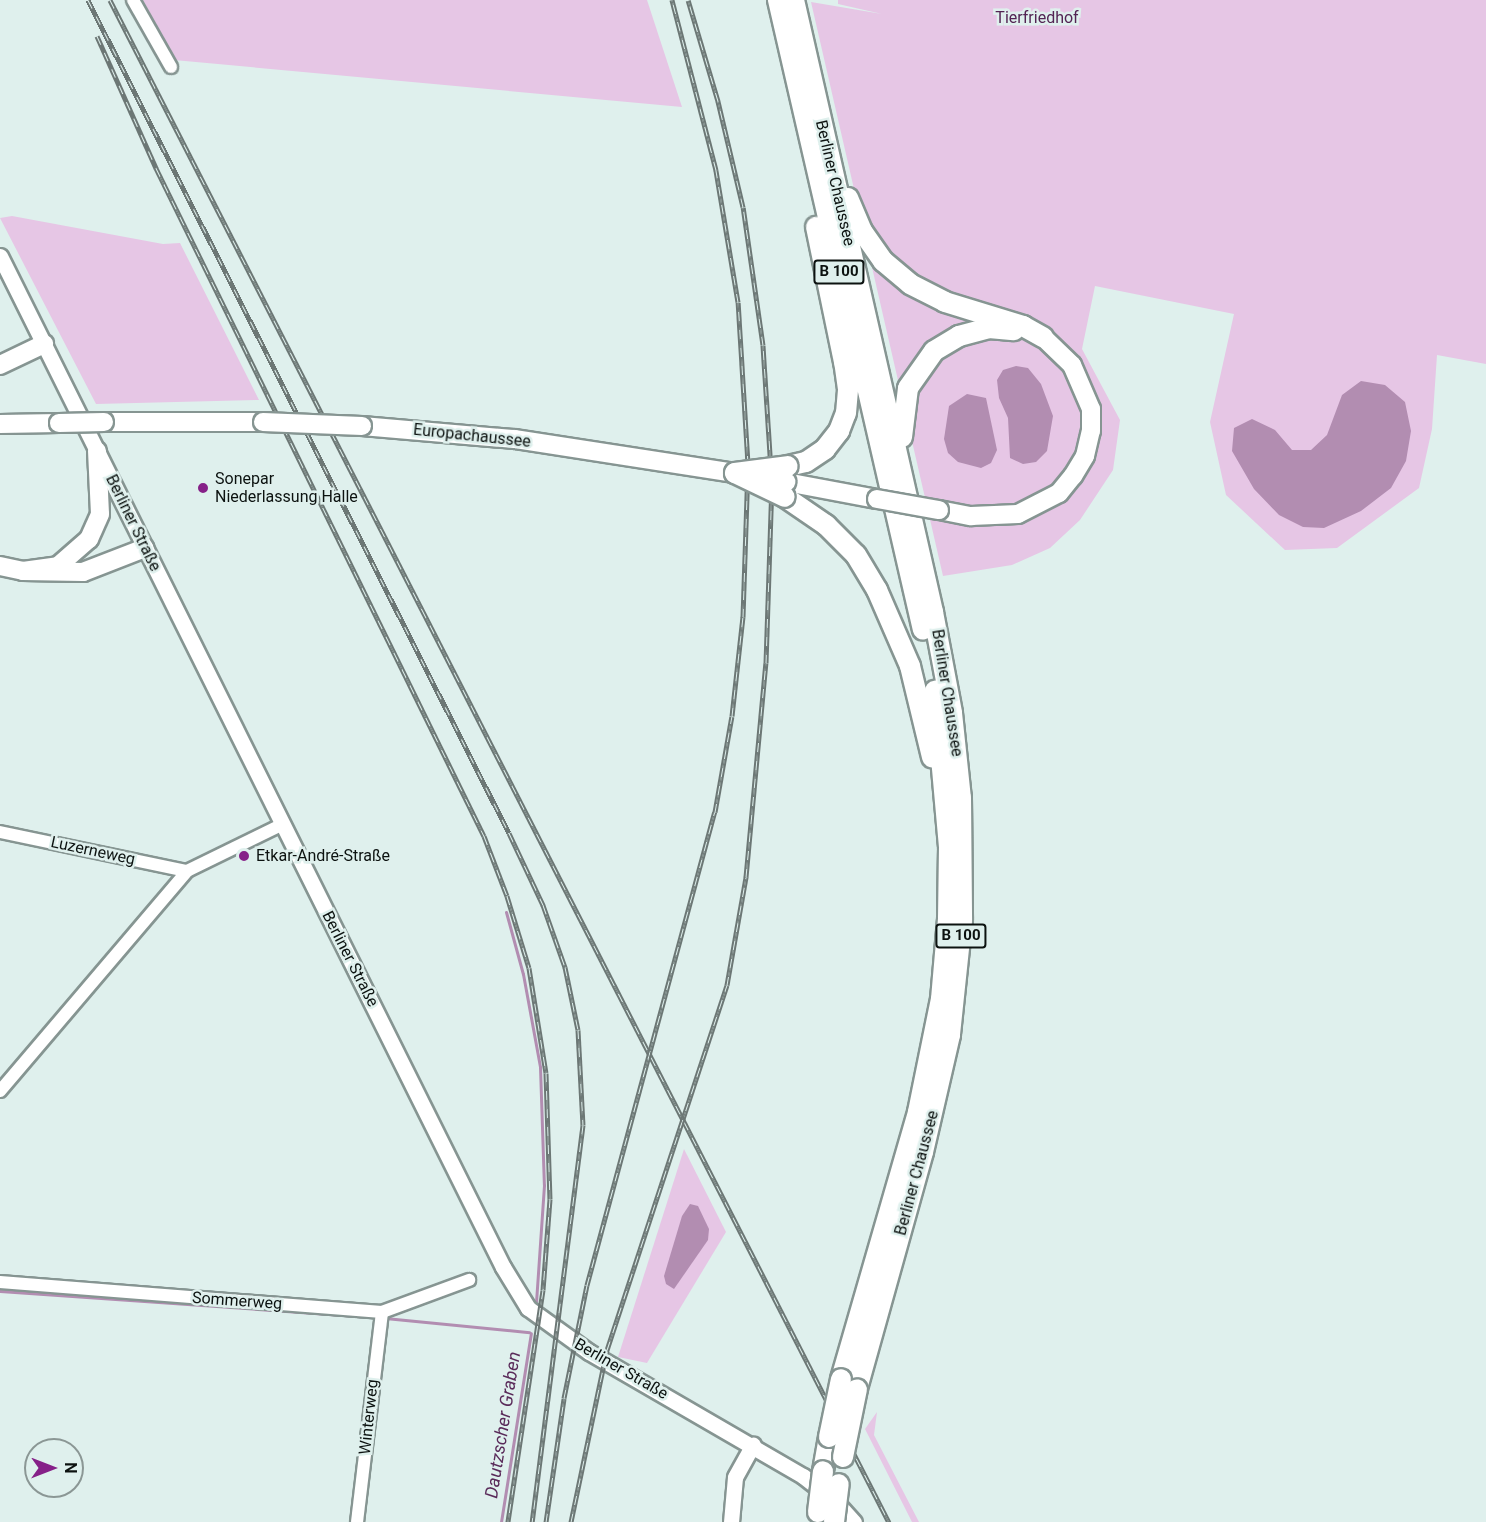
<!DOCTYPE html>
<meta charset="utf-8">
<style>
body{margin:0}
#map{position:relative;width:1486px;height:1522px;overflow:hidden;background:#dff0ed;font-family:Roboto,sans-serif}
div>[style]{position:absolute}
.green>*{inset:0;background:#e6c6e5}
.water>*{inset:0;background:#b28db1}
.stream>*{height:3px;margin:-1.5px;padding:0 1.5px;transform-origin:1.5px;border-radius:1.5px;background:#b28db1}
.roads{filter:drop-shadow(2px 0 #869592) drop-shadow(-2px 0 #869592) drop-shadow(0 2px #869592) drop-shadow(0 -2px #869592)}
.minor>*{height:12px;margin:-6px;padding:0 6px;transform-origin:6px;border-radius:6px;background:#fff}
.tertiary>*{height:15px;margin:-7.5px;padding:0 7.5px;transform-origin:7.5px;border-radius:7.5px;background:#fff}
.primary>*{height:18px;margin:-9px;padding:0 9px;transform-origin:9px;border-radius:9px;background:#fff}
.trunk>*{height:20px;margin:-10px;padding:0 10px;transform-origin:10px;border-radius:10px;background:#fff}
.rail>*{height:5px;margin-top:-2.5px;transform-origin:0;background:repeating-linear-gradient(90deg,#dff0ed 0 9px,#6c7775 0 18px);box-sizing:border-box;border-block:2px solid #6c7775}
.bridges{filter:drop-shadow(2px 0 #869592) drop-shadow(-2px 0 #869592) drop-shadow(0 2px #869592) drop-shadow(0 -2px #869592)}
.primary-bridge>*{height:18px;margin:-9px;padding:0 9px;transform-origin:9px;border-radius:9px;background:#fff}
.trunk-bridge>*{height:20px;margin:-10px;padding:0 10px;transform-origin:10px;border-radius:10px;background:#fff}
.dots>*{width:16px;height:16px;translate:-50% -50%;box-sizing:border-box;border:3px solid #dff0ed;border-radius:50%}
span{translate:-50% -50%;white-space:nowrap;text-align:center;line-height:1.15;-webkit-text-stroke:5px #dff0ed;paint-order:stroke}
.shield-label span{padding:2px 4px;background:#dff0ed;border:2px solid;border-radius:4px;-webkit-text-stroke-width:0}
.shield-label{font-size:15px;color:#0c1210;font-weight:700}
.park-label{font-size:16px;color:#532454}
.street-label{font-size:16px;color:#0c1210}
.poi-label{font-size:16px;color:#0c1210}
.left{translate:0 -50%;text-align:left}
.water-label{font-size:18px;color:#5a2b5a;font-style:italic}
.north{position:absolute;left:24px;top:1438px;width:60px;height:60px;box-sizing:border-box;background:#dff0ed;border:2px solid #8b9795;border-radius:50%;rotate:90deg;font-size:16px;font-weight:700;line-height:24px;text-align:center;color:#0c1210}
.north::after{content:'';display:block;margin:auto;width:21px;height:27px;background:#862088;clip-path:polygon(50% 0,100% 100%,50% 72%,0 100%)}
</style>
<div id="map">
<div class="green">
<i style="clip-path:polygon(143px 0,647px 0,682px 107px,174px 60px)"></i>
<i style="clip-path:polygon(838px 0,1486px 0,1486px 364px,1437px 355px,1432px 429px,1419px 488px,1337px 548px,1285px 550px,1226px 495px,1210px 422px,1234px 314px,1095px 286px,1082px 349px,1120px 420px,1113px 470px,1080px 520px,1050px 548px,1012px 565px,943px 576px,811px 2px,882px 14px,838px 4px)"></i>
<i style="clip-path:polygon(12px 216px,163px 244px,180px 243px,259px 400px,96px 404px,0 218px)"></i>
<i style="clip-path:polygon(684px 1149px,726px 1232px,647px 1363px,618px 1357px)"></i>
<i style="clip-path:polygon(877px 1412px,874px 1435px,919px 1522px,912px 1522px,865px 1429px)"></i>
</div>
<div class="water">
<i style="clip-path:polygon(1016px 366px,1028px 368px,1041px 384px,1053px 416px,1047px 451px,1036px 462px,1023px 464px,1010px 458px,1008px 418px,999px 398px,997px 380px,1003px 370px)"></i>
<i style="clip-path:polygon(1361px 381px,1385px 385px,1405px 402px,1411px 431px,1406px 461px,1391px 488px,1361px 511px,1324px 528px,1303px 527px,1279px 515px,1254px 489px,1232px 451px,1234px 428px,1252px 419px,1275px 430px,1292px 450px,1311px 450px,1327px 435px,1342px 395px)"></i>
<i style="clip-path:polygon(967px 394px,986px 398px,997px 450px,991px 463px,981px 468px,958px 462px,948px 453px,944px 439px,949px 406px)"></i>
<i style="clip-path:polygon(690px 1204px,698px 1206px,709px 1229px,708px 1240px,674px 1289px,666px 1284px,664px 1276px,682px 1216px)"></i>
</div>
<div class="stream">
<i style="left:506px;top:912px;width:64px;rotate:74.7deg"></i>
<i style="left:523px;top:974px;width:95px;rotate:79.6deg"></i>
<i style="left:540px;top:1067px;width:118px;rotate:88.1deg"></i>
<i style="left:544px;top:1185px;width:117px;rotate:93.9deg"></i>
<i style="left:0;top:1291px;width:361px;rotate:4deg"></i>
<i style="left:385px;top:1318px;width:145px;rotate:5.6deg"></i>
<i style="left:501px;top:1522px;width:191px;rotate:-81deg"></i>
</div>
<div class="roads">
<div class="minor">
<i style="left:133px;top:0;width:77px;rotate:60.4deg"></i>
<i style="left:0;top:832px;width:191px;rotate:11.8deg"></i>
<i style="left:0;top:1091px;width:289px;rotate:-49.6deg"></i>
<i style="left:187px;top:871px;width:107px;rotate:-26.1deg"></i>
<i style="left:0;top:1282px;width:383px;rotate:4.5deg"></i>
<i style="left:382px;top:1312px;width:93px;rotate:-20.2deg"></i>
<i style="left:357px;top:1522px;width:211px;rotate:-83.2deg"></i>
</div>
<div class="tertiary">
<i style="left:0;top:256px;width:1129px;rotate:63.55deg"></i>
<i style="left:503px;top:1267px;width:48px;rotate:58.6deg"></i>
<i style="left:528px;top:1308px;width:75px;rotate:35.8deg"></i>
<i style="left:589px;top:1352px;width:247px;rotate:30.1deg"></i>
<i style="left:803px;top:1476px;width:39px;rotate:38deg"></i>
<i style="left:834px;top:1500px;width:30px;rotate:48deg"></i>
<i style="left:731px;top:1522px;width:45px;rotate:-84.9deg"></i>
<i style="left:735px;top:1477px;width:37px;rotate:-61deg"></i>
</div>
<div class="primary">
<i style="left:0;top:365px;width:49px;rotate:-25.5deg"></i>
<i style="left:104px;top:422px;width:159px"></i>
<i style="left:0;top:424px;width:59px;rotate:-1deg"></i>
<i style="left:362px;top:426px;width:154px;rotate:4.9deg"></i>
<i style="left:515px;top:439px;width:223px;rotate:8.8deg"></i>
<i style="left:786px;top:482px;width:93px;rotate:10.6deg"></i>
<i style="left:939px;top:510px;width:33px;rotate:11deg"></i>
<i style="left:971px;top:516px;width:47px;rotate:-2.4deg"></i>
<i style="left:1018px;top:514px;width:46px;rotate:-27.1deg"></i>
<i style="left:1059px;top:493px;width:22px;rotate:-51deg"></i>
<i style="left:1073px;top:476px;width:23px;rotate:-59deg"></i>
<i style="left:1085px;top:456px;width:26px;rotate:-77deg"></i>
<i style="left:1091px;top:431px;width:22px;rotate:-90deg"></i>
<i style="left:1091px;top:409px;width:48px;rotate:-113.4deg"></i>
<i style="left:1072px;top:365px;width:40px;rotate:-136deg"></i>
<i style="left:0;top:566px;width:24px;rotate:12deg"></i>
<i style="left:23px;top:571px;width:60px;rotate:1deg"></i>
<i style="left:83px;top:572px;width:66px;rotate:-21.2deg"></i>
<i style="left:23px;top:571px;width:35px;rotate:-8deg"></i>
<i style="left:58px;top:566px;width:41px;rotate:-41.1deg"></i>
<i style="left:89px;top:539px;width:27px;rotate:-66deg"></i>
<i style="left:100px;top:514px;width:63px;rotate:-92.7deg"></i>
</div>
<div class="trunk">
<i style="left:778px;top:0;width:646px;rotate:77.04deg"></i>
<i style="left:794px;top:0;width:628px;rotate:77.2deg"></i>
<i style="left:933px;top:612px;width:103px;rotate:79.3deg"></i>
<i style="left:952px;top:713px;width:85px;rotate:84deg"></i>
<i style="left:961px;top:798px;width:122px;rotate:89.5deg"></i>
<i style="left:962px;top:920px;width:116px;rotate:96deg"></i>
<i style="left:950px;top:1035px;width:120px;rotate:103deg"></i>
<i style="left:923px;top:1152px;width:246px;rotate:105.6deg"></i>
<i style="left:848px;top:198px;width:36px;rotate:67deg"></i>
<i style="left:862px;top:231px;width:37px;rotate:55deg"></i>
<i style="left:883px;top:261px;width:35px;rotate:40deg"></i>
<i style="left:910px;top:284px;width:39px;rotate:27deg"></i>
<i style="left:945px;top:302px;width:82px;rotate:17.1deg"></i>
<i style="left:1023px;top:326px;width:23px;rotate:29deg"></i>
<i style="left:902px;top:437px;width:49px;rotate:-83deg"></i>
<i style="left:908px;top:388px;width:45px;rotate:-54.9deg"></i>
<i style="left:934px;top:351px;width:29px;rotate:-31deg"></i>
<i style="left:959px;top:336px;width:31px;rotate:-15deg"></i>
<i style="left:989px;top:328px;width:25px;rotate:5deg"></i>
<i style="left:788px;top:466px;width:18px;rotate:-13deg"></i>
<i style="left:806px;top:462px;width:23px;rotate:-34deg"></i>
<i style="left:825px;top:449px;width:23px;rotate:-52deg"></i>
<i style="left:839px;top:431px;width:19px;rotate:-69deg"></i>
<i style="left:846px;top:413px;width:24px;rotate:-85deg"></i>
<i style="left:848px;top:389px;width:27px;rotate:-98deg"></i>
<i style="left:844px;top:362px;width:138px;rotate:-101.7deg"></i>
<i style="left:785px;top:497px;width:50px;rotate:34.3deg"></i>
<i style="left:826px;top:525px;width:42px;rotate:45deg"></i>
<i style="left:856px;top:555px;width:41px;rotate:59deg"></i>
<i style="left:877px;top:590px;width:83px;rotate:66.5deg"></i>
<i style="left:910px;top:666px;width:94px;rotate:76.4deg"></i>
<i style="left:841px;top:1379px;width:278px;rotate:-73.9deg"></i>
<i style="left:918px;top:1112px;width:115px;rotate:-78.5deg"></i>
<i style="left:941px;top:999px;width:80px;rotate:-85deg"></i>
<i style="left:948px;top:919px;width:72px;rotate:-89.2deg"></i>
<i style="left:949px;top:847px;width:157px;rotate:-95.1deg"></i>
<i style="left:823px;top:1471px;width:35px;rotate:-80deg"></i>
</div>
</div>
<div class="rail">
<i style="left:88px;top:0;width:933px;rotate:63.19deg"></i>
<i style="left:509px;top:833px;width:80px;rotate:64.7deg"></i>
<i style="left:543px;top:905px;width:66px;rotate:70.5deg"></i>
<i style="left:565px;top:967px;width:64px;rotate:78.3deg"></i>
<i style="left:578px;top:1030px;width:95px;rotate:87deg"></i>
<i style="left:583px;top:1125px;width:400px;rotate:97.3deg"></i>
<i style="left:110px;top:0;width:1710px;rotate:62.9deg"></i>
<i style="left:97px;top:36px;width:145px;rotate:65.9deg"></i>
<i style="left:156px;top:168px;width:744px;rotate:63.85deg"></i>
<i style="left:484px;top:836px;width:64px;rotate:69deg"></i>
<i style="left:507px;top:896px;width:75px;rotate:73deg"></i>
<i style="left:529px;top:968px;width:106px;rotate:80.8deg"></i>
<i style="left:546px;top:1073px;width:126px;rotate:88.2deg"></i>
<i style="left:550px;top:1199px;width:91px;rotate:94.4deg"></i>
<i style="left:543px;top:1290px;width:235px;rotate:98.6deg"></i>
<i style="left:546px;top:1522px;width:125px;rotate:-81.7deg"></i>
<i style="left:564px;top:1398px;width:115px;rotate:-78.5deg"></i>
<i style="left:587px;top:1285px;width:490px;rotate:-74.9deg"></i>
<i style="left:715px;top:812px;width:97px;rotate:-80deg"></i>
<i style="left:732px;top:716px;width:100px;rotate:-83.7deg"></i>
<i style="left:743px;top:617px;width:153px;rotate:-88.1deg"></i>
<i style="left:748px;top:464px;width:162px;rotate:-93.5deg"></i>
<i style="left:738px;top:302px;width:134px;rotate:-99.5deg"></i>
<i style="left:716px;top:170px;width:176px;rotate:-104.5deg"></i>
<i style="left:571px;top:1522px;width:176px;rotate:-78.2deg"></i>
<i style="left:607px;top:1350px;width:384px;rotate:-71.8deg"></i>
<i style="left:727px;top:985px;width:110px;rotate:-80deg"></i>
<i style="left:746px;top:877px;width:215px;rotate:-84.7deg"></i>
<i style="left:766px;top:663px;width:178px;rotate:-88.1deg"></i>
<i style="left:772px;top:485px;width:140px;rotate:-93.7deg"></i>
<i style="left:763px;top:345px;width:139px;rotate:-98.2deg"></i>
<i style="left:743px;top:207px;width:109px;rotate:-103.3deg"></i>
<i style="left:718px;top:101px;width:105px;rotate:-106.5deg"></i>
</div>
<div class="bridges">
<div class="primary-bridge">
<i style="left:263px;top:422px;width:99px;rotate:2.3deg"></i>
<i style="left:59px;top:423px;width:45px;rotate:-1.3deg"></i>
<i style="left:748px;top:475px;width:39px;rotate:10deg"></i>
<i style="left:877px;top:499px;width:63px;rotate:10.1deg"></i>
</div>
<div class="trunk-bridge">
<i style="left:735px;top:473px;width:55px;rotate:25.6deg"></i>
<i style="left:735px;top:473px;width:53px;rotate:-7.5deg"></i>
<i style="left:829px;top:1437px;width:59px;rotate:-78.3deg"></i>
<i style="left:843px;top:1457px;width:69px;rotate:-78.4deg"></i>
<i style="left:818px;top:1512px;width:41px;rotate:-83deg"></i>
<i style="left:834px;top:1522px;width:38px;rotate:-83deg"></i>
</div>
</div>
<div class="dots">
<i style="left:203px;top:488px;background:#862088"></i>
<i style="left:244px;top:856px;background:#862088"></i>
</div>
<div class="shield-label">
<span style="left:839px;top:272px">B 100</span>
<span style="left:961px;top:936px">B 100</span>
</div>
<div class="park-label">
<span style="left:1037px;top:18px">Tierfriedhof</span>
</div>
<div class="street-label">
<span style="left:835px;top:183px;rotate:77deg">Berliner Chaussee</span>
<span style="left:472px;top:436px;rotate:6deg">Europachaussee</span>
<span style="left:133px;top:523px;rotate:64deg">Berliner Straße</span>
<span style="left:947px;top:693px;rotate:81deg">Berliner Chaussee</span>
<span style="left:93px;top:851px;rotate:12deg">Luzerneweg</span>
<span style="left:350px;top:959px;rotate:63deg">Berliner Straße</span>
<span style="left:917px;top:1173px;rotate:-75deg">Berliner Chaussee</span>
<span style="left:237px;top:1301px;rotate:4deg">Sommerweg</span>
<span style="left:621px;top:1369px;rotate:30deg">Berliner Straße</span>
<span style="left:369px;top:1417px;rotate:-84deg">Winterweg</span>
</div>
<div class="poi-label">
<span class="left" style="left:215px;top:488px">Sonepar<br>Niederlassung Halle</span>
<span class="left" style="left:256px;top:856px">Etkar-André-Straße</span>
</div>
<div class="water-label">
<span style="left:503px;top:1425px;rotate:-81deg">Dautzscher Graben</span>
</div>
<div class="north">N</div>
</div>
